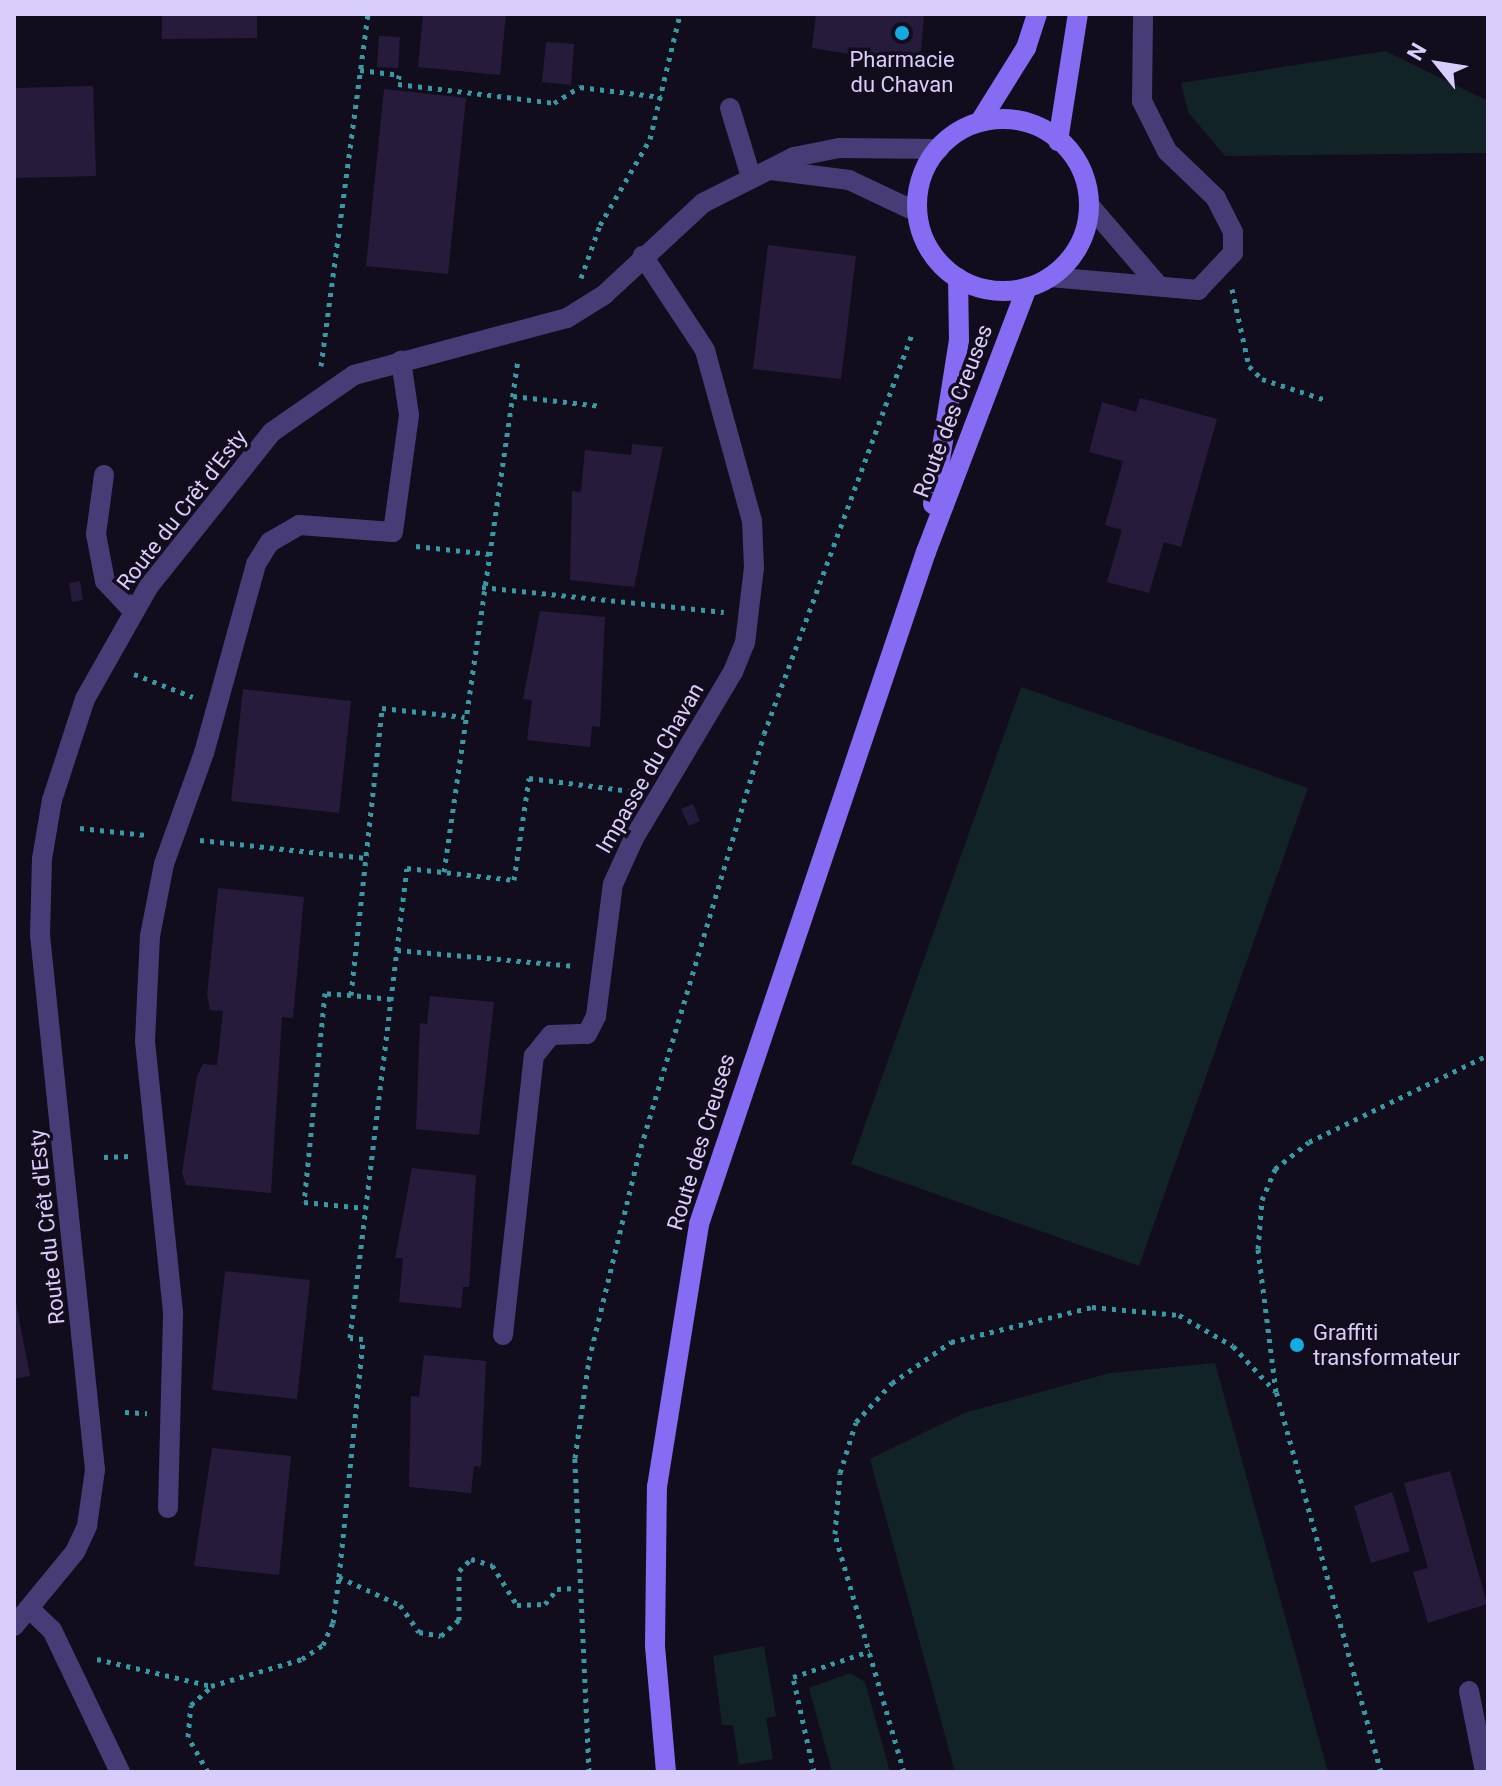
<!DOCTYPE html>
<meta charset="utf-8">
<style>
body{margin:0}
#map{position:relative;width:1502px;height:1786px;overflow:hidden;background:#120d1c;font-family:Roboto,sans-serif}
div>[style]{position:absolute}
.green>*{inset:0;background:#112326}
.building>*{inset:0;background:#271b3c}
.path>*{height:5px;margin-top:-2.5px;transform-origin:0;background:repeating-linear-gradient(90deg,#3799a4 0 4px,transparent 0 10px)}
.lane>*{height:20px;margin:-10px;padding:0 10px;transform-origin:10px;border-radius:10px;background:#483c77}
.street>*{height:20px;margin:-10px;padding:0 10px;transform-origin:10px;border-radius:10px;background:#483c77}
.secondary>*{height:20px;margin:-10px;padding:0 10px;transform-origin:10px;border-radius:10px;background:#856cf2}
.secondary>.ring{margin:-10px;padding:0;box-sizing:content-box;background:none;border:20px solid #856cf2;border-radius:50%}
.dots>*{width:22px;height:22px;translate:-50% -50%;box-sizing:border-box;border:4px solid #120d1c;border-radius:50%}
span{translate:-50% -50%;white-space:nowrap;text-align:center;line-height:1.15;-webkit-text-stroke:7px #120d1c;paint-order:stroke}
.poi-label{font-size:22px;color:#d9cdfb}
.left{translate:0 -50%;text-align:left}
.street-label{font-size:22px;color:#d9cdfb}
.frame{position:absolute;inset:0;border:16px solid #d9cdfb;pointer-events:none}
.north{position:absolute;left:1398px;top:24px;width:80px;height:80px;-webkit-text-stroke:6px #120d1c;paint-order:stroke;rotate:300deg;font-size:22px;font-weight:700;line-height:32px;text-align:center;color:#d9cdfb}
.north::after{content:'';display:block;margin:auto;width:28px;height:36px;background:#d9cdfb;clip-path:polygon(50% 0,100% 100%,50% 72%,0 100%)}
</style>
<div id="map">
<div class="green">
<i style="clip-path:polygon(1385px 51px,1488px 101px,1488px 153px,1225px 156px,1188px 112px,1181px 83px)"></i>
<i style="clip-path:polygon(1021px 687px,1308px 788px,1139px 1266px,851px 1164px)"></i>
<i style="clip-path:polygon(1215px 1363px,1328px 1772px,955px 1772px,870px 1459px,964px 1413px,1110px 1373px)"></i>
<i style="clip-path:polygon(764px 1646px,776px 1716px,766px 1718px,773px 1759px,739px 1765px,733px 1725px,722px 1725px,713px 1656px)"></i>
<i style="clip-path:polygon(850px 1673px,865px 1682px,890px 1772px,832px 1772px,809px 1688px)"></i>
</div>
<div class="building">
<i style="clip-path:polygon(162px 14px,257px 14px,257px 38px,162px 39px)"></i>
<i style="clip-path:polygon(423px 14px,506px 14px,500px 75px,418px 67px)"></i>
<i style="clip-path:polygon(816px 14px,924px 14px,920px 65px,812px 48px)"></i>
<i style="clip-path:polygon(379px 36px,400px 37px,398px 68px,377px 67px)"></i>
<i style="clip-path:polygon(546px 42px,574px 44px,571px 85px,542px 82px)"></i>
<i style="clip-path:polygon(93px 86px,96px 176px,14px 178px,14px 88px)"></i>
<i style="clip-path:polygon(384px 89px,466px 98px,448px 274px,366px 266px)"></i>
<i style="clip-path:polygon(768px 245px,856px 256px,841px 379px,753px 369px)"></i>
<i style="clip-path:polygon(1140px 398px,1217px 419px,1181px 547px,1164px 542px,1149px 593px,1107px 582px,1122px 530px,1105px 525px,1123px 461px,1089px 452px,1102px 402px,1136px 412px)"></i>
<i style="clip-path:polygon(632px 444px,663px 447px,634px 587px,570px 580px,572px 491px,581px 492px,585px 450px,631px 455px)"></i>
<i style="clip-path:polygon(80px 581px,83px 600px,72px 602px,69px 583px)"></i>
<i style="clip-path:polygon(540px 611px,605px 617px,600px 727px,592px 726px,590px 747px,527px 740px,532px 700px,523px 699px)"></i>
<i style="clip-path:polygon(243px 689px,351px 701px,339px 813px,231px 801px)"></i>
<i style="clip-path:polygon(693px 804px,700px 821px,689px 826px,681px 809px)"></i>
<i style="clip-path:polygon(218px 888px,304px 897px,293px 1018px,282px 1017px,271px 1193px,186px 1185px,182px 1173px,197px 1076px,203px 1064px,217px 1065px,223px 1011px,210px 1010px,207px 995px)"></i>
<i style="clip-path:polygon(430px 996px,494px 1002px,479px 1135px,416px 1129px,420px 1023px,427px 1024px)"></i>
<i style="clip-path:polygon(412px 1168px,476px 1175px,469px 1287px,463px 1287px,461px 1308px,399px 1302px,403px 1258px,395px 1258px)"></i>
<i style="clip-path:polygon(225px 1271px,310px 1280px,297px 1399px,212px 1390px)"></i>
<i style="clip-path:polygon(14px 1293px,30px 1376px,14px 1379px)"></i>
<i style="clip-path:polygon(424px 1355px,486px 1361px,481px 1467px,474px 1466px,471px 1493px,409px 1487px,411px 1396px,419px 1397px)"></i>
<i style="clip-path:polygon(212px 1448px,291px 1456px,279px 1575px,194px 1566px)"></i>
<i style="clip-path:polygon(1450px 1471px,1487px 1604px,1428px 1623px,1413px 1572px,1428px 1568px,1404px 1483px)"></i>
<i style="clip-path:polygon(1392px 1492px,1410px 1551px,1371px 1563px,1354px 1506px)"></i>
</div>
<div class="path">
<i style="left:360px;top:70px;width:39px;rotate:7deg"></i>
<i style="left:399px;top:75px;width:9px;rotate:96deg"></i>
<i style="left:398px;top:84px;width:157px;rotate:6.9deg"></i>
<i style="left:554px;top:103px;width:31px;rotate:-32deg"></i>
<i style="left:580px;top:87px;width:82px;rotate:7deg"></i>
<i style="left:581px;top:278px;width:56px;rotate:-70.3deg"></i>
<i style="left:600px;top:225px;width:99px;rotate:-59.8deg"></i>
<i style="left:650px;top:139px;width:129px;rotate:-76.5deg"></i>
<i style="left:1232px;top:289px;width:79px;rotate:77.6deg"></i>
<i style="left:1249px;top:366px;width:18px;rotate:45deg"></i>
<i style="left:1262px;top:379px;width:67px;rotate:18.2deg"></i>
<i style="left:321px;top:366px;width:355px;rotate:-82.4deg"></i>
<i style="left:513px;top:396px;width:89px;rotate:6.5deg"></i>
<i style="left:416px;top:546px;width:74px;rotate:6.2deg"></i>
<i style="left:482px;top:587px;width:243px;rotate:5.9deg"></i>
<i style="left:134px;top:674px;width:63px;rotate:21.3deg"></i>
<i style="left:80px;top:828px;width:66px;rotate:6.1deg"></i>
<i style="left:200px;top:840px;width:167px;rotate:6.2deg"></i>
<i style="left:444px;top:872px;width:518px;rotate:-81.79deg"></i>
<i style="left:397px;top:950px;width:179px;rotate:5.1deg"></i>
<i style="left:351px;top:995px;width:26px;rotate:-176deg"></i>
<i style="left:325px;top:993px;width:210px;rotate:95.7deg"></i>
<i style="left:304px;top:1202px;width:61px;rotate:5.6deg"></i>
<i style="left:391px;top:999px;width:40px;rotate:-174.3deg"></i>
<i style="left:351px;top:995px;width:289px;rotate:-83.8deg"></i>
<i style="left:382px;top:708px;width:83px;rotate:6.2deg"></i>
<i style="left:104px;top:1157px;width:27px;rotate:-2deg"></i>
<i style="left:125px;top:1412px;width:22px;rotate:3deg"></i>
<i style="left:339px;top:1577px;width:239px;rotate:-84.2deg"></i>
<i style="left:363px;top:1339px;width:13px;rotate:-176deg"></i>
<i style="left:350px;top:1338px;width:473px;rotate:-83.1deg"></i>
<i style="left:407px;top:868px;width:108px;rotate:6.4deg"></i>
<i style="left:514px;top:880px;width:103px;rotate:-81.6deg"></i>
<i style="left:529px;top:778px;width:103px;rotate:7.3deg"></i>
<i style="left:97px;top:1659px;width:117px;rotate:13.3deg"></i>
<i style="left:211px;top:1686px;width:95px;rotate:-16.5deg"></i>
<i style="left:302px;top:1659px;width:25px;rotate:-34deg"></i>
<i style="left:323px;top:1645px;width:24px;rotate:-66deg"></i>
<i style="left:333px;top:1623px;width:46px;rotate:-82.6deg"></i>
<i style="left:339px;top:1577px;width:67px;rotate:24.7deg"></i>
<i style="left:400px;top:1605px;width:33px;rotate:55deg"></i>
<i style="left:419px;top:1632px;width:22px;rotate:10deg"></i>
<i style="left:441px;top:1636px;width:24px;rotate:-42deg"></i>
<i style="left:459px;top:1620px;width:49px;rotate:-90deg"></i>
<i style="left:459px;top:1571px;width:17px;rotate:-45deg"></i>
<i style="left:471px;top:1559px;width:22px;rotate:16deg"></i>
<i style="left:492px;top:1565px;width:47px;rotate:58deg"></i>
<i style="left:517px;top:1605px;width:28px;rotate:-2deg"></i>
<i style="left:545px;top:1604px;width:19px;rotate:-51deg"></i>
<i style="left:557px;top:1589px;width:18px;rotate:-3deg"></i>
<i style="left:208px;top:1772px;width:40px;rotate:-119.7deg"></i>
<i style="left:188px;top:1737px;width:32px;rotate:-85deg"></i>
<i style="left:191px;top:1705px;width:27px;rotate:-42deg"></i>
<i style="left:589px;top:1772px;width:314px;rotate:-92.6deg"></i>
<i style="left:575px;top:1458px;width:99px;rotate:-81.9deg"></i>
<i style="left:589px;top:1360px;width:209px;rotate:-76.4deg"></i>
<i style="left:638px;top:1157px;width:441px;rotate:-73.4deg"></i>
<i style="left:764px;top:734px;width:427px;rotate:-69.7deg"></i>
<i style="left:814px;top:1772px;width:97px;rotate:-102.5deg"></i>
<i style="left:793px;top:1677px;width:81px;rotate:-18.7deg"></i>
<i style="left:904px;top:1772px;width:248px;rotate:-106.2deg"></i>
<i style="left:835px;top:1534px;width:61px;rotate:-85.3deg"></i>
<i style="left:840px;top:1473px;width:53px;rotate:-72.6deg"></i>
<i style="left:856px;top:1422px;width:53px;rotate:-47.3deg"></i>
<i style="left:892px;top:1383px;width:72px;rotate:-34.8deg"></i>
<i style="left:951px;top:1342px;width:145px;rotate:-13.9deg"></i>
<i style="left:1092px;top:1307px;width:87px;rotate:5.3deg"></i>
<i style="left:1179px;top:1315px;width:62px;rotate:29.9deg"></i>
<i style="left:1233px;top:1346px;width:62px;rotate:47deg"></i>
<i style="left:1381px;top:1772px;width:394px;rotate:-105.4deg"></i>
<i style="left:1276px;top:1392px;width:144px;rotate:-97.2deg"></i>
<i style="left:1258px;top:1249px;width:49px;rotate:-85.3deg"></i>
<i style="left:1262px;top:1200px;width:34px;rotate:-67deg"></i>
<i style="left:1275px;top:1169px;width:43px;rotate:-38.5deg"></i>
<i style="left:1309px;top:1142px;width:199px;rotate:-25.9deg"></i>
</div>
<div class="lane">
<i style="left:104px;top:475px;width:60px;rotate:97.7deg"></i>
<i style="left:96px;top:534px;width:48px;rotate:79.2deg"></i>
<i style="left:105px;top:581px;width:42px;rotate:46.9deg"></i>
<i style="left:503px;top:1335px;width:281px;rotate:-83.7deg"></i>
<i style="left:534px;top:1056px;width:27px;rotate:-51deg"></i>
<i style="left:551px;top:1035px;width:36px;rotate:-2deg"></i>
<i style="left:587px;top:1034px;width:20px;rotate:-63deg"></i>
<i style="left:596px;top:1016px;width:133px;rotate:-82.7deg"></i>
<i style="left:613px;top:884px;width:51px;rotate:-65.5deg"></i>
<i style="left:168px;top:1508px;width:196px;rotate:-88.5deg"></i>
<i style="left:173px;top:1312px;width:272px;rotate:-95.9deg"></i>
<i style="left:145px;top:1041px;width:105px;rotate:-87.3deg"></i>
<i style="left:150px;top:936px;width:73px;rotate:-79deg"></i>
<i style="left:164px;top:864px;width:118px;rotate:-70.2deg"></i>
<i style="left:204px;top:753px;width:196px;rotate:-74.6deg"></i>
<i style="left:256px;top:564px;width:26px;rotate:-58deg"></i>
<i style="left:270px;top:542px;width:34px;rotate:-30deg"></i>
<i style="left:299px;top:525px;width:94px;rotate:4.3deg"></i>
<i style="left:393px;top:532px;width:118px;rotate:-82.2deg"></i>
<i style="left:409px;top:415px;width:55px;rotate:-98.4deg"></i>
<i style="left:32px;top:1611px;width:28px;rotate:44deg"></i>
<i style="left:52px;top:1630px;width:157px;rotate:64.4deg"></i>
</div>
<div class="street">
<i style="left:730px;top:108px;width:72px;rotate:73.1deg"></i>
<i style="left:771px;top:170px;width:79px;rotate:7.3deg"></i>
<i style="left:849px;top:180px;width:75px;rotate:25.2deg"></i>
<i style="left:1090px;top:206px;width:104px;rotate:49.3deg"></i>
<i style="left:1050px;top:277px;width:149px;rotate:5deg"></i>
<i style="left:1198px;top:290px;width:51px;rotate:-46.6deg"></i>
<i style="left:1233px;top:253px;width:21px;rotate:-90deg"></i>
<i style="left:1233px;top:232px;width:38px;rotate:-117deg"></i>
<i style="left:1216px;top:198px;width:68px;rotate:-136.2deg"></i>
<i style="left:1167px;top:151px;width:56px;rotate:-116.6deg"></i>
<i style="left:1142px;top:101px;width:87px;rotate:-89.3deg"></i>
<i style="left:634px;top:838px;width:193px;rotate:-59.2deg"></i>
<i style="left:733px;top:672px;width:31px;rotate:-68deg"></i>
<i style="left:745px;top:643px;width:76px;rotate:-83.2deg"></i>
<i style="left:754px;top:568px;width:47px;rotate:-92.4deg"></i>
<i style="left:752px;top:521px;width:177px;rotate:-105.4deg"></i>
<i style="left:705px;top:350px;width:113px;rotate:-123.4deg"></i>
<i style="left:14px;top:1626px;width:96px;rotate:-50.5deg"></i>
<i style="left:75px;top:1552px;width:29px;rotate:-65deg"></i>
<i style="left:87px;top:1526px;width:57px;rotate:-81.9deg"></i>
<i style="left:95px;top:1470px;width:538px;rotate:-95.87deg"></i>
<i style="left:40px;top:935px;width:76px;rotate:-88.5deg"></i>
<i style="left:42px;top:859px;width:60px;rotate:-80.4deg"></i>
<i style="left:52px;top:800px;width:106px;rotate:-71.9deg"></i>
<i style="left:85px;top:699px;width:130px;rotate:-60.5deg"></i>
<i style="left:149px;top:586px;width:197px;rotate:-51.4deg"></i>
<i style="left:272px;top:432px;width:100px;rotate:-34.8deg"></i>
<i style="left:354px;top:375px;width:220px;rotate:-15deg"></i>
<i style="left:567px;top:318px;width:44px;rotate:-31.9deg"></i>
<i style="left:604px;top:295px;width:135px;rotate:-42.9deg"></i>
<i style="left:703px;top:203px;width:102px;rotate:-26.8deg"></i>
<i style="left:794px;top:157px;width:46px;rotate:-11.3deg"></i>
<i style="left:839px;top:148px;width:100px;rotate:0.6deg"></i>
<i style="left:1469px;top:1691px;width:83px;rotate:78.8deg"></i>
</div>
<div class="secondary">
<i class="ring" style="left:917px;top:119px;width:152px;height:152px"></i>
<i style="left:981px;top:120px;width:85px;rotate:-58deg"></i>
<i style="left:1026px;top:48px;width:36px;rotate:-72deg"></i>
<i style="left:1058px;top:141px;width:129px;rotate:-81.1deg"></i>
<i style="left:933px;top:504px;width:166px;rotate:-81deg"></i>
<i style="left:959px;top:340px;width:62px;rotate:-90.9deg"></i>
<i style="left:666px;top:1772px;width:127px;rotate:-95deg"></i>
<i style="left:655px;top:1645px;width:158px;rotate:-89.3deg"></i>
<i style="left:657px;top:1487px;width:266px;rotate:-80.9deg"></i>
<i style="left:699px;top:1224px;width:709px;rotate:-71.34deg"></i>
<i style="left:926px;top:552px;width:283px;rotate:-69.1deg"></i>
</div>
<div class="dots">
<i style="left:902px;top:33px;background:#13abe0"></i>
<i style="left:1297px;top:1345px;background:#13abe0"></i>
</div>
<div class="poi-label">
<span style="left:902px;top:72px">Pharmacie<br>du Chavan</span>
<span class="left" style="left:1313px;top:1345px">Graffiti<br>transformateur</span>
</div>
<div class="street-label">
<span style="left:953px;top:411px;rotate:-69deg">Route des Creuses</span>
<span style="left:182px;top:510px;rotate:-52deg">Route du Crêt d'Esty</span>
<span style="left:650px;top:768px;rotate:-60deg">Impasse du Chavan</span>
<span style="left:701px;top:1142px;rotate:-73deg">Route des Creuses</span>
<span style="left:47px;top:1227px;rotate:-96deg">Route du Crêt d'Esty</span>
</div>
<div class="frame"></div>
<div class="north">N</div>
</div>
